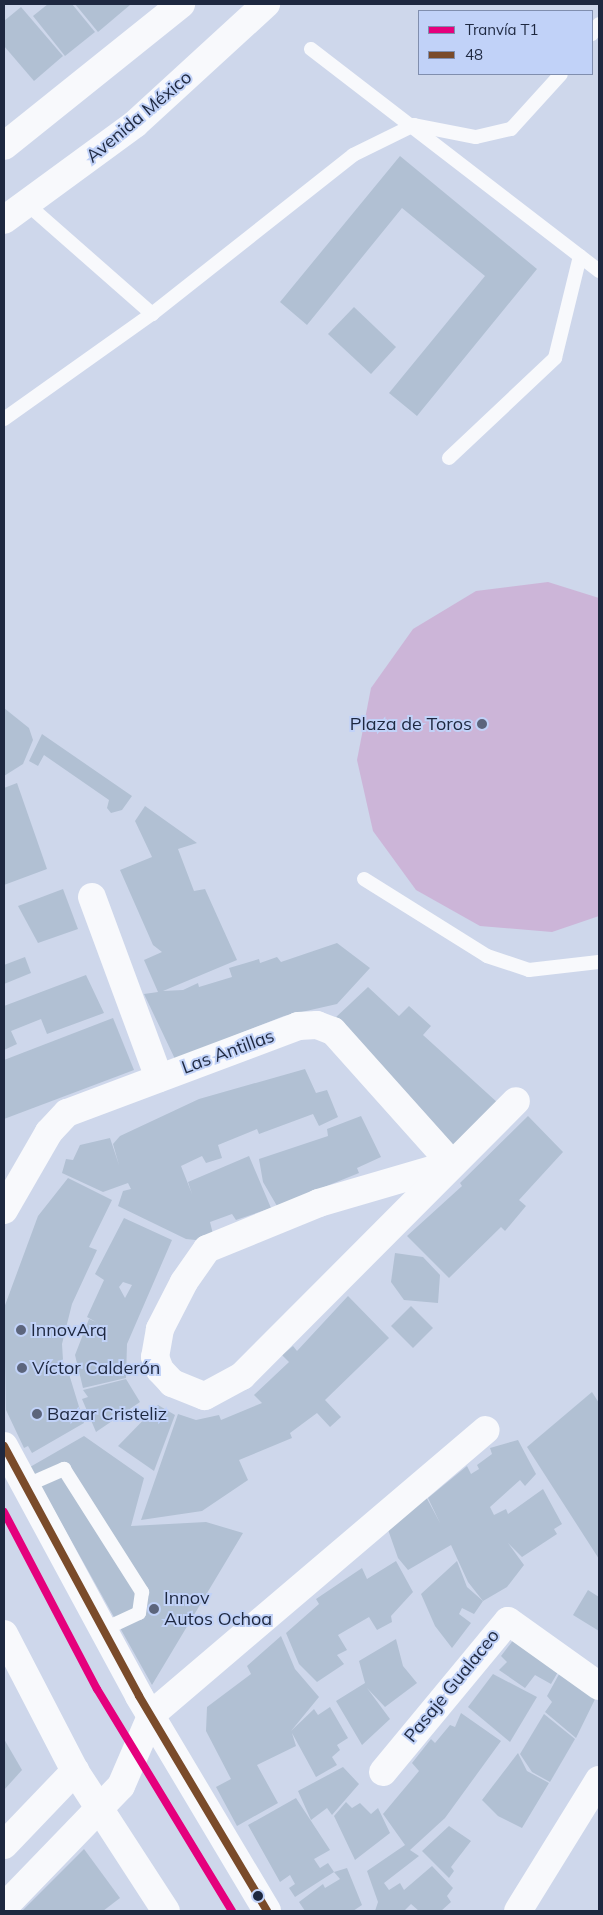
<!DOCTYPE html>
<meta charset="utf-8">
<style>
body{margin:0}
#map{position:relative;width:603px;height:1915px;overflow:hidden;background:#ced7eb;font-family:Mulish,sans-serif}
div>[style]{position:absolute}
.green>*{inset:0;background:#ccb5d8}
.building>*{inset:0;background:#b1c0d3}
.lane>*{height:14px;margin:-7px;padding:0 7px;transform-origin:7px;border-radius:7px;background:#f8f9fc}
.street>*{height:28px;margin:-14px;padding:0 14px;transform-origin:14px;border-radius:14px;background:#f8f9fc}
.secondary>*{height:28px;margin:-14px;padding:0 14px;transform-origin:14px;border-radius:14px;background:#f8f9fc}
.primary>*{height:28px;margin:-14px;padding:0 14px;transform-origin:14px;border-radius:14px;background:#f8f9fc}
.bus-1>*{height:8px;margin:-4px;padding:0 4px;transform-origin:4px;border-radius:4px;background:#7a4b2a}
.tram-1>*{height:8px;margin:-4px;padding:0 4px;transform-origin:4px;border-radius:4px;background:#e5007d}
.dots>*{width:14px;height:14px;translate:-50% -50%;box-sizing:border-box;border:2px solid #c1d2f8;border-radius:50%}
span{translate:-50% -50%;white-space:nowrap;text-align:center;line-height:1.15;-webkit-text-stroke:4px #c1d2f8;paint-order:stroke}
.street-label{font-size:18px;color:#1e2840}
.poi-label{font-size:18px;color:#1e2840}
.right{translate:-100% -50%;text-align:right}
.left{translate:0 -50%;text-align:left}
.frame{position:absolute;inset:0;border:5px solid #1e2840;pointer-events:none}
.legend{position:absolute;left:418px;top:10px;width:175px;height:65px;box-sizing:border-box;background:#c1d2f8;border:1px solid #808eae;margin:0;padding:6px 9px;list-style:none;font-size:15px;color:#1e2840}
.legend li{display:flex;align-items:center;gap:10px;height:25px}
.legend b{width:25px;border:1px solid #808eae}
</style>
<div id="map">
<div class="green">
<i style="clip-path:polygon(548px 582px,599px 598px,599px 916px,552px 932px,480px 926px,416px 890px,373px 831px,357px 760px,371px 688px,413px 629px,476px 591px)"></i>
</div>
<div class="building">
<i style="clip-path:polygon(48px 4px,72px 4px,95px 32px,65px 56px,33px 16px)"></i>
<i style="clip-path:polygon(75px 4px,128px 4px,130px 5px,98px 32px)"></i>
<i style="clip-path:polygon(21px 7px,63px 56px,34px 81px,4px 46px,4px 21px)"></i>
<i style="clip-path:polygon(400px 156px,537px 269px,417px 416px,389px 393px,485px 276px,402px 208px,307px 325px,280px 302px)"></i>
<i style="clip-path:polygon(354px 307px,396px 347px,371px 374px,328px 334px)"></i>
<i style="clip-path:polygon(4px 708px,29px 728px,33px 740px,23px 764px,4px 776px)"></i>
<i style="clip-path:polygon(42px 734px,132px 796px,122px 810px,111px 813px,107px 808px,109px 800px,44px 755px,38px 766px,29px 761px)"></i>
<i style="clip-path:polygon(17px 783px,47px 869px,4px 885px,4px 788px)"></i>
<i style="clip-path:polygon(145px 806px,197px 843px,178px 849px,194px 891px,205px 889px,237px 960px,163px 991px,183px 990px,198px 983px,199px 987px,232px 977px,229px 968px,259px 959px,260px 963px,277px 957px,281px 962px,337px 943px,370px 968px,337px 1004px,284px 1016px,175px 1059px,144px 994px,158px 992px,144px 960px,162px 952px,153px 945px,120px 870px,152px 857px,135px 821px)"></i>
<i style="clip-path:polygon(63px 889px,78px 929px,38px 943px,18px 906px)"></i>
<i style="clip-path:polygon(25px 957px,31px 973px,4px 984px,4px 965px)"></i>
<i style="clip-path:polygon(86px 975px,104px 1013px,47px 1034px,41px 1019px,11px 1031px,17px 1044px,4px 1050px,4px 1006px)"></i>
<i style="clip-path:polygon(368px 987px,399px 1016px,409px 1006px,431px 1026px,423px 1035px,498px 1103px,454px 1147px,334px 1019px)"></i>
<i style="clip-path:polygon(113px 1018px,134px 1070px,4px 1119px,4px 1060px)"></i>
<i style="clip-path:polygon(305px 1069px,316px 1093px,327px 1090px,338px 1117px,319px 1126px,313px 1114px,259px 1134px,257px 1129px,218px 1145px,222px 1158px,206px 1163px,202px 1156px,181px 1166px,192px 1194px,188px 1182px,249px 1156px,271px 1208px,236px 1220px,232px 1214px,210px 1222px,215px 1242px,186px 1239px,118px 1206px,123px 1191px,131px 1189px,128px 1183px,103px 1192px,62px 1173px,66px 1159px,73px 1160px,80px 1145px,110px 1138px,119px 1165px,113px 1144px,120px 1136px,199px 1099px)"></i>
<i style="clip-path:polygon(361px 1116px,381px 1157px,357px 1168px,359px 1173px,277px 1206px,263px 1182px,259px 1159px,328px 1136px,327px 1129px)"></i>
<i style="clip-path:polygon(528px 1116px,563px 1152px,519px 1200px,526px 1206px,505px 1231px,501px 1227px,449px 1278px,407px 1236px,462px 1186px,460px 1183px)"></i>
<i style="clip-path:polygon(68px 1178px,112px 1200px,89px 1247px,97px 1250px,72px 1304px,62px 1344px,64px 1376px,69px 1374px,84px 1423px,32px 1453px,28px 1446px,24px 1448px,6px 1410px,4px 1308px,38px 1216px)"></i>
<i style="clip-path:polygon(evenodd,124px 1218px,172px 1240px,127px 1344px,126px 1378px,83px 1388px,75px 1355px,89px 1319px,96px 1322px,87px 1317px,104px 1280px,95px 1274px,124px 1218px,123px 1282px,132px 1285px,125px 1298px,119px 1287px,123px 1282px)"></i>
<i style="clip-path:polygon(395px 1253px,423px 1257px,440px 1275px,438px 1303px,404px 1300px,391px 1282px)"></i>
<i style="clip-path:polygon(348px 1296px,389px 1338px,325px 1400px,341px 1417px,330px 1427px,317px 1413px,290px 1433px,292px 1438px,239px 1460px,248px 1480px,202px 1511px,141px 1520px,178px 1414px,196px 1420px,219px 1415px,221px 1420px,262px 1403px,254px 1395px,289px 1362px,282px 1355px,293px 1346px,297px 1351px)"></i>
<i style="clip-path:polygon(411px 1306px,433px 1328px,413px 1348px,391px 1326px)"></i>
<i style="clip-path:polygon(126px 1379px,140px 1402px,96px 1432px,82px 1399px,88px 1397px,83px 1390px)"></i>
<i style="clip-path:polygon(592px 1392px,599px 1403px,599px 1559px,527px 1447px)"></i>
<i style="clip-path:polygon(158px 1405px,175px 1415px,154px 1471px,118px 1446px)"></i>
<i style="clip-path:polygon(84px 1436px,144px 1478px,131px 1526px,206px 1522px,243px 1533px,152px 1685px,30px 1467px)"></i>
<i style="clip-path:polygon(518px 1440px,536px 1474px,525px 1486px,520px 1480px,490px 1507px,494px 1515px,506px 1509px,508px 1514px,543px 1489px,562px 1524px,554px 1529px,557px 1534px,522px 1557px,508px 1543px,524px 1565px,507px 1587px,483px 1601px,468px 1582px,451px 1545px,408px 1570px,398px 1558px,386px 1524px,424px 1493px,440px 1523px,428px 1498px,467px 1466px,471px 1474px,479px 1469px,477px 1465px,492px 1454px,490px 1448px)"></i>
<i style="clip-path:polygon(396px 1561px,413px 1592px,391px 1616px,392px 1622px,377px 1630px,369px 1617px,338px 1635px,347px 1650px,337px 1655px,344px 1664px,317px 1682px,299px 1664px,286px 1633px,319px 1604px,316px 1599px,362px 1568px,367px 1579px)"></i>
<i style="clip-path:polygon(457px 1561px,467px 1587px,483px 1601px,474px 1614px,462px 1608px,459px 1614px,471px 1623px,452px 1648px,435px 1626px,421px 1594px)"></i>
<i style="clip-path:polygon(588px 1590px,599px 1597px,599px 1631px,573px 1615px)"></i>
<i style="clip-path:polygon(521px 1630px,562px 1665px,551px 1684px,535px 1675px,525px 1688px,499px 1670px,507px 1662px,501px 1656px)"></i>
<i style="clip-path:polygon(281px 1636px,295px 1669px,319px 1697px,291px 1731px,314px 1709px,318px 1715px,330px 1707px,348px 1738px,337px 1745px,340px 1750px,332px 1757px,337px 1765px,316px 1777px,292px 1733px,296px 1746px,257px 1765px,278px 1803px,237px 1826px,216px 1787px,231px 1779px,206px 1731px,207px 1707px,251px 1674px,247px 1666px)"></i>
<i style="clip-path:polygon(396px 1639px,403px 1666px,417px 1683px,385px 1707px,367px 1688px,390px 1719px,362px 1745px,336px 1701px,365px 1683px,359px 1661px)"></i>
<i style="clip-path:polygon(563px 1667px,599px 1691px,576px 1738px,545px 1712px,552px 1702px,547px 1696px)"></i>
<i style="clip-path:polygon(493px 1674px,537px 1697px,510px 1742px,468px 1707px)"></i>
<i style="clip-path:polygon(461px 1713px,501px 1741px,445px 1818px,410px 1850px,419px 1856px,384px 1883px,389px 1890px,400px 1883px,404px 1890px,432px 1866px,453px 1888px,447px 1896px,451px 1902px,441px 1911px,419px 1911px,411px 1904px,404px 1911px,375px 1911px,378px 1902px,367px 1871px,405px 1845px,383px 1814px,419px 1771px,412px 1763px,431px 1739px,435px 1743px,450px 1725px,455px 1727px)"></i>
<i style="clip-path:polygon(544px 1714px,575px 1739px,550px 1782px,532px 1772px,520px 1754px)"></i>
<i style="clip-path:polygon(4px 1739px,22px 1770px,4px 1790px)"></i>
<i style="clip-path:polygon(518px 1753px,527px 1771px,549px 1783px,522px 1828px,498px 1816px,482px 1800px)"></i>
<i style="clip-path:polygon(343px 1767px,359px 1784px,332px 1815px,327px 1808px,311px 1820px,298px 1791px)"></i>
<i style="clip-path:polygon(296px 1798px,330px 1850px,314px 1859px,320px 1868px,328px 1863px,334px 1872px,295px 1897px,289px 1888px,295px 1884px,290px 1875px,280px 1882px,248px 1825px)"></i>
<i style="clip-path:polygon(346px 1802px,352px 1808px,360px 1803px,371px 1814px,378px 1808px,390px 1833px,355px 1860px,334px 1816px)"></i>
<i style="clip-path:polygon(449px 1826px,471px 1841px,451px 1867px,454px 1871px,449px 1878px,422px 1851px)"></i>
<i style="clip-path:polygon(84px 1849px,120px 1898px,103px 1911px,22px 1911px)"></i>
<i style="clip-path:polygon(347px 1868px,362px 1905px,353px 1911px,305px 1911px,299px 1902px,323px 1884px,325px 1888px,340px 1879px,334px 1872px)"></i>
</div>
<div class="lane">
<i style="left:592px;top:34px;width:12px;rotate:-55deg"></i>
<i style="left:311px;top:49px;width:364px;rotate:37.6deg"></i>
<i style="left:27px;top:204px;width:167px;rotate:41.3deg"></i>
<i style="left:4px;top:419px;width:181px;rotate:-35.4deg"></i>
<i style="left:152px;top:314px;width:256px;rotate:-38.3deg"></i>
<i style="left:353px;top:155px;width:68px;rotate:-26.2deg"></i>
<i style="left:414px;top:125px;width:63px;rotate:11deg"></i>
<i style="left:476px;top:137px;width:36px;rotate:-13deg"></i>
<i style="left:511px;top:129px;width:74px;rotate:-47.7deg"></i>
<i style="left:449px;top:458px;width:146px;rotate:-43.3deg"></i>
<i style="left:555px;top:358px;width:105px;rotate:-76.2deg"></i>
<i style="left:364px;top:879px;width:145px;rotate:32deg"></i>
<i style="left:487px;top:956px;width:44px;rotate:18.4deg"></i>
<i style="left:529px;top:970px;width:70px;rotate:-6.5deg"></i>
<i style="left:25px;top:1486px;width:43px;rotate:-23.6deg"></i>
<i style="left:64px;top:1469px;width:146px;rotate:57.6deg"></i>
<i style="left:142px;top:1592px;width:21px;rotate:98deg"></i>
<i style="left:139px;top:1613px;width:40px;rotate:155deg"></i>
</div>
<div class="street">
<i style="left:92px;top:897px;width:193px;rotate:69.7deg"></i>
<i style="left:452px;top:1164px;width:139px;rotate:163.7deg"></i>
<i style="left:319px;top:1203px;width:121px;rotate:157.7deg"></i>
<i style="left:207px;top:1249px;width:40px;rotate:124.9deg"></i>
<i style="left:184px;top:1282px;width:53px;rotate:117.1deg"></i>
<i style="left:160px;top:1329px;width:28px;rotate:100deg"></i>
<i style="left:155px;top:1357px;width:14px;rotate:69deg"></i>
<i style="left:160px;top:1370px;width:18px;rotate:47deg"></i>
<i style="left:172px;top:1383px;width:35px;rotate:22deg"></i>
<i style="left:205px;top:1396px;width:42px;rotate:-28.4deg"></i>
<i style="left:242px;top:1376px;width:388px;rotate:-45.1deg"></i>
<i style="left:4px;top:1210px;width:90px;rotate:-60deg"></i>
<i style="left:49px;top:1132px;width:26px;rotate:-47deg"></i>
<i style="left:67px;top:1113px;width:247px;rotate:-20.6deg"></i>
<i style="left:298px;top:1026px;width:19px;rotate:-3deg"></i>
<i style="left:317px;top:1025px;width:17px;rotate:21deg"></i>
<i style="left:333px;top:1031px;width:178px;rotate:48.2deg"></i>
<i style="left:152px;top:1714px;width:438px;rotate:-40.4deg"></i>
<i style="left:383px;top:1772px;width:196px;rotate:-50.4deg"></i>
<i style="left:508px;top:1621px;width:112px;rotate:35.5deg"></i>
<i style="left:518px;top:1911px;width:154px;rotate:-58.3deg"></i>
</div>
<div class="secondary">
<i style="left:4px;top:146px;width:227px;rotate:-38.7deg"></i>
<i style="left:4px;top:220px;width:162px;rotate:-36.2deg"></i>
<i style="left:135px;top:124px;width:178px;rotate:-42.5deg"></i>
</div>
<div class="primary">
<i style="left:4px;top:1446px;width:284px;rotate:61.6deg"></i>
<i style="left:139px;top:1696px;width:250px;rotate:59.2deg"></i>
<i style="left:4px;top:1634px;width:154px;rotate:62.6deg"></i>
<i style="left:75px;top:1771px;width:167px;rotate:57deg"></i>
<i style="left:4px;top:1845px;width:103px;rotate:-46.2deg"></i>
<i style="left:4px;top:1907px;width:168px;rotate:-46deg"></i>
<i style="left:121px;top:1786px;width:78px;rotate:-66.7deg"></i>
</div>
<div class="bus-1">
<i style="left:4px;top:1446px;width:284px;rotate:61.6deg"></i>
<i style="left:139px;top:1696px;width:250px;rotate:59.2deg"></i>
</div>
<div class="tram-1">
<i style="left:4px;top:1512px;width:200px;rotate:62.3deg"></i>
<i style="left:97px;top:1689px;width:260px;rotate:58.7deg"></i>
</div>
<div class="dots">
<i style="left:482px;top:724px;background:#5c657c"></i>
<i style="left:21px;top:1330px;background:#5c657c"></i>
<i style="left:22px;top:1368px;background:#5c657c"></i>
<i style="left:37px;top:1414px;background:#5c657c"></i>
<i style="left:154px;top:1609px;background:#5c657c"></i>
<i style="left:258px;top:1896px;background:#1e2840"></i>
</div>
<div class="street-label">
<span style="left:139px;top:117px;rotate:-40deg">Avenida México</span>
<span style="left:228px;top:1052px;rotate:-20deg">Las Antillas</span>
<span style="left:452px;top:1686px;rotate:-51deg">Pasaje Gualaceo</span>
</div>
<div class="poi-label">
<span class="right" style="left:472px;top:724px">Plaza de Toros</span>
<span class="left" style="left:31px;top:1330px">InnovArq</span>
<span class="left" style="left:32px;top:1368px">Víctor Calderón</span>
<span class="left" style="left:47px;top:1414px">Bazar Cristeliz</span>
<span class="left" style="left:164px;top:1609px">Innov<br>Autos Ochoa</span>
</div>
<div class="frame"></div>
<ul class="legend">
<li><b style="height:6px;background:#e5007d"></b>Tranvía T1</li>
<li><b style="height:6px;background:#7a4b2a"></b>48</li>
</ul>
</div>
